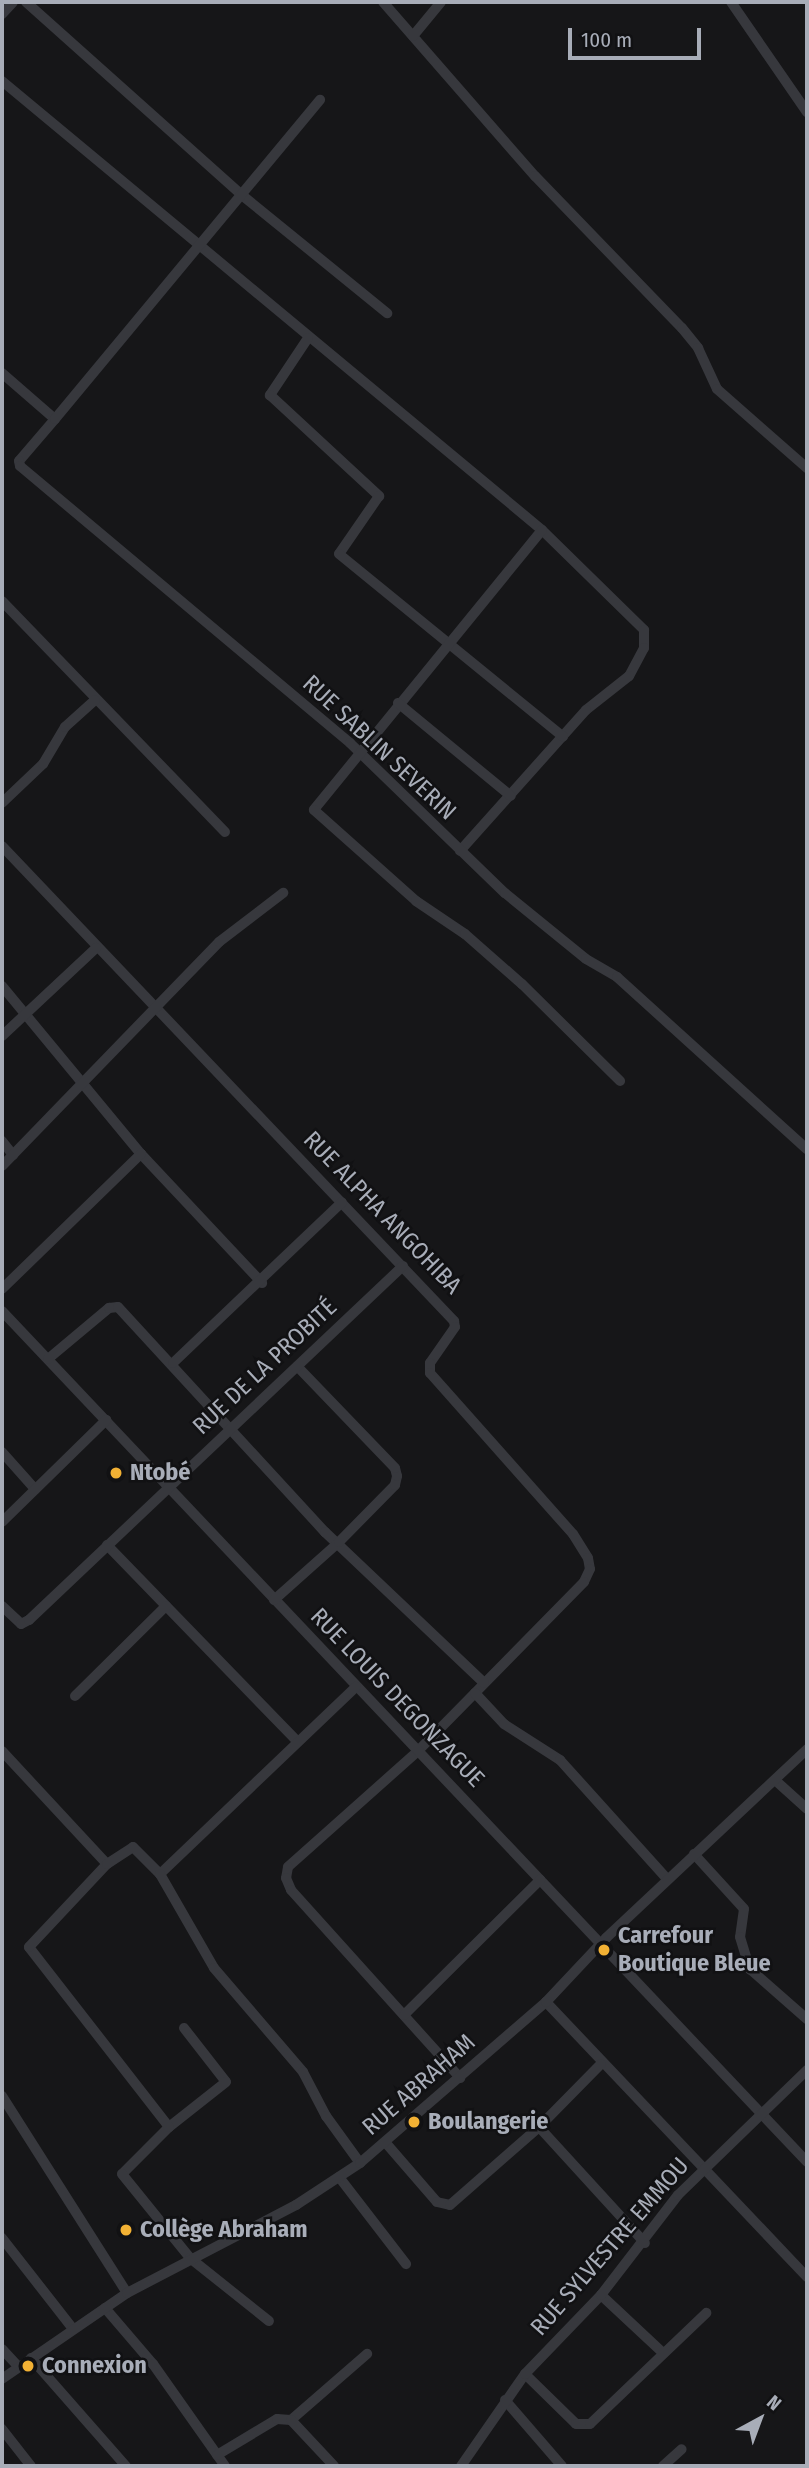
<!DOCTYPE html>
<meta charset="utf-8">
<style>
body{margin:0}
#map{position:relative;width:809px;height:2468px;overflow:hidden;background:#161618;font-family:"Fira Sans Condensed",sans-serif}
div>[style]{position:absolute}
.minor>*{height:10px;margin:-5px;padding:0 5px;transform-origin:5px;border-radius:5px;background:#37383d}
.dots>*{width:19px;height:19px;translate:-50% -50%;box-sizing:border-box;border:4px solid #111113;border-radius:50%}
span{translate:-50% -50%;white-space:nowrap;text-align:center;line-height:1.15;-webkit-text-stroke:5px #111113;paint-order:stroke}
.street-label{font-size:24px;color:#a8adb8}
.poi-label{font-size:24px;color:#a8adb8;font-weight:700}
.left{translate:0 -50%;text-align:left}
.frame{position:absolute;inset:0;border:4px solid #a8adb8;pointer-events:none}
.north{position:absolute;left:725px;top:2384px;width:70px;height:70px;-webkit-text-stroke:5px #111113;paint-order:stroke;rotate:41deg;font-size:19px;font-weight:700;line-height:28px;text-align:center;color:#a8adb8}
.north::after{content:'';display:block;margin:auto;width:24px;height:32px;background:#a8adb8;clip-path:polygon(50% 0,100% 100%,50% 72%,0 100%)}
.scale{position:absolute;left:568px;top:28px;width:133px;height:32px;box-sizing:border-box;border:4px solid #a8adb8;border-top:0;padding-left:9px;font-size:21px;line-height:24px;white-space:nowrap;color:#a8adb8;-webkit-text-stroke:5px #111113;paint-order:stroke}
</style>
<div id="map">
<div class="minor">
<i style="left:26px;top:2px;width:291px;rotate:41.8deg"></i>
<i style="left:243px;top:196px;width:186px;rotate:39.1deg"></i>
<i style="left:383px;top:2px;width:231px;rotate:48.9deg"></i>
<i style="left:535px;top:176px;width:211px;rotate:46deg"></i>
<i style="left:682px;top:328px;width:26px;rotate:51deg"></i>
<i style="left:698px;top:348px;width:45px;rotate:65.1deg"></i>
<i style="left:717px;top:389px;width:120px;rotate:41.3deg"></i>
<i style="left:731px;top:2px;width:134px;rotate:55.4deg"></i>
<i style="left:2px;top:14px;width:16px;rotate:-47deg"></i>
<i style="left:413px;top:36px;width:44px;rotate:-50.5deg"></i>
<i style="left:2px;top:81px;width:702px;rotate:39.74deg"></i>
<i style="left:542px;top:530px;width:143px;rotate:44.4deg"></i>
<i style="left:644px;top:630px;width:18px;rotate:90deg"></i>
<i style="left:644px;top:648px;width:32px;rotate:118deg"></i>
<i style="left:629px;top:676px;width:55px;rotate:141.7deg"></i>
<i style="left:586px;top:710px;width:189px;rotate:131.8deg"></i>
<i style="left:308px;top:338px;width:69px;rotate:123.7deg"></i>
<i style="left:270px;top:395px;width:149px;rotate:42.8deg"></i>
<i style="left:379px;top:496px;width:70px;rotate:124.6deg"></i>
<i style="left:339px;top:554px;width:289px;rotate:39.2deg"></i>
<i style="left:2px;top:373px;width:70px;rotate:41deg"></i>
<i style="left:55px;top:419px;width:55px;rotate:130.6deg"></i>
<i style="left:19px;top:461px;width:5px;rotate:79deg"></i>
<i style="left:20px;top:466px;width:431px;rotate:40deg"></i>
<i style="left:350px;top:743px;width:216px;rotate:44.1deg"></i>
<i style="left:505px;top:893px;width:104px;rotate:39.2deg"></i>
<i style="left:586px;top:959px;width:36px;rotate:30deg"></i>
<i style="left:617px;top:977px;width:256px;rotate:42.2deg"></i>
<i style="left:55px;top:419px;width:415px;rotate:-50.3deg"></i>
<i style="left:542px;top:530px;width:361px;rotate:129.2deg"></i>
<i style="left:314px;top:810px;width:137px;rotate:41.7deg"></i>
<i style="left:416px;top:901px;width:59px;rotate:34deg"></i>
<i style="left:465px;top:934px;width:76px;rotate:41.3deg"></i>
<i style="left:522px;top:984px;width:138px;rotate:44.7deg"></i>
<i style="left:2px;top:601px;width:321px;rotate:46deg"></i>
<i style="left:398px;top:703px;width:146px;rotate:39.5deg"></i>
<i style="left:2px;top:803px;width:57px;rotate:-43.6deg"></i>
<i style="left:43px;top:764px;width:43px;rotate:-59.3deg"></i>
<i style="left:65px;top:727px;width:40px;rotate:-42deg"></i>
<i style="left:2px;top:846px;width:656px;rotate:46.42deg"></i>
<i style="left:454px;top:1321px;width:6px;rotate:81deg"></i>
<i style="left:455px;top:1327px;width:44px;rotate:124.8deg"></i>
<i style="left:430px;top:1363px;width:10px;rotate:90deg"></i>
<i style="left:430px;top:1373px;width:215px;rotate:48.4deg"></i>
<i style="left:573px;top:1534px;width:28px;rotate:58deg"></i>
<i style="left:588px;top:1558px;width:11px;rotate:80deg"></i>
<i style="left:590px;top:1569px;width:14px;rotate:115deg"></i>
<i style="left:584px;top:1582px;width:237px;rotate:134.5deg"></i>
<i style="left:418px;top:1751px;width:174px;rotate:138.3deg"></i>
<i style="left:288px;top:1867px;width:11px;rotate:100deg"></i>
<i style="left:286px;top:1878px;width:13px;rotate:67deg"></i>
<i style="left:291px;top:1890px;width:253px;rotate:48deg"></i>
<i style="left:2px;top:986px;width:218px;rotate:50.4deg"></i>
<i style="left:141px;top:1154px;width:177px;rotate:46.8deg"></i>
<i style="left:2px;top:1036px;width:129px;rotate:-43.1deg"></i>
<i style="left:2px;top:1141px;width:18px;rotate:52deg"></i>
<i style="left:2px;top:1166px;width:312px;rotate:-45.9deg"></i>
<i style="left:219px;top:942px;width:81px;rotate:-37.4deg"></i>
<i style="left:2px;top:1289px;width:194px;rotate:-44.2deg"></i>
<i style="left:2px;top:1311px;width:1171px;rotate:46.59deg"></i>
<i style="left:48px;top:1359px;width:80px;rotate:-39.9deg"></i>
<i style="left:109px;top:1308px;width:9px;rotate:-6deg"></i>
<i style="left:118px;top:1307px;width:306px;rotate:47.4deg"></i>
<i style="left:325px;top:1532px;width:219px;rotate:43.5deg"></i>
<i style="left:173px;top:1363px;width:233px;rotate:-43.6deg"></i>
<i style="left:2px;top:1452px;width:50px;rotate:48.3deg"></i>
<i style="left:2px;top:1522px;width:146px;rotate:-44.4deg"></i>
<i style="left:107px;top:1545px;width:273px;rotate:45.9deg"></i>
<i style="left:274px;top:1600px;width:87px;rotate:-41.7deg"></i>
<i style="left:339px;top:1542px;width:80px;rotate:-45.5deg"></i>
<i style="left:395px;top:1485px;width:9px;rotate:-77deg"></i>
<i style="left:397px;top:1476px;width:8px;rotate:-104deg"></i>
<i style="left:395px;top:1468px;width:141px;rotate:-133.9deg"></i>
<i style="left:2px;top:1606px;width:26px;rotate:43deg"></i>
<i style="left:21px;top:1624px;width:9px;rotate:-27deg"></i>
<i style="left:29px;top:1620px;width:515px;rotate:-43.43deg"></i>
<i style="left:475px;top:1693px;width:42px;rotate:46.9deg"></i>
<i style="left:504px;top:1724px;width:67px;rotate:32.7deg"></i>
<i style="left:560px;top:1760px;width:160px;rotate:48deg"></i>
<i style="left:75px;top:1696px;width:128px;rotate:-44.7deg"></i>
<i style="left:2px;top:1751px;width:154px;rotate:47.1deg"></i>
<i style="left:775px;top:1780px;width:43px;rotate:42.2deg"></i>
<i style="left:694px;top:1854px;width:74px;rotate:47.7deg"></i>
<i style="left:744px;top:1909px;width:28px;rotate:98deg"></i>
<i style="left:740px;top:1937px;width:34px;rotate:73deg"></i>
<i style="left:750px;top:1969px;width:76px;rotate:41.3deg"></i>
<i style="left:160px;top:1874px;width:271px;rotate:-43.7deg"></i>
<i style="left:546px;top:2002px;width:379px;rotate:46.5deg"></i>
<i style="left:404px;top:2015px;width:192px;rotate:-44.8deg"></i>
<i style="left:184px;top:2028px;width:68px;rotate:52.1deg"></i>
<i style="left:226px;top:2082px;width:73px;rotate:141.7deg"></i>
<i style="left:169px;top:2127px;width:66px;rotate:135deg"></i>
<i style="left:122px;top:2174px;width:108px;rotate:51deg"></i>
<i style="left:190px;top:2258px;width:101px;rotate:38.6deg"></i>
<i style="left:2px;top:2096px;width:233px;rotate:57.6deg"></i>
<i style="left:169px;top:2127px;width:228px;rotate:-127.9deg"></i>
<i style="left:29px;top:1947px;width:114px;rotate:-46.8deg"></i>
<i style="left:107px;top:1864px;width:31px;rotate:-33deg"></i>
<i style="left:133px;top:1847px;width:38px;rotate:45deg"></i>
<i style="left:160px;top:1874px;width:108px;rotate:60.1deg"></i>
<i style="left:214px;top:1968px;width:137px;rotate:49.4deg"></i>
<i style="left:303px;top:2072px;width:50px;rotate:62.4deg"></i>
<i style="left:326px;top:2116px;width:58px;rotate:54.1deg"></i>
<i style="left:539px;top:2127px;width:157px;rotate:47.6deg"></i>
<i style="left:385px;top:2142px;width:79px;rotate:49.1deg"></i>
<i style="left:437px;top:2202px;width:13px;rotate:13deg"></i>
<i style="left:450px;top:2205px;width:118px;rotate:-41.2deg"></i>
<i style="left:539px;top:2127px;width:88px;rotate:-45.5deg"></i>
<i style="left:339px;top:2177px;width:110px;rotate:52.4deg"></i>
<i style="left:2px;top:2238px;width:115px;rotate:52deg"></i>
<i style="left:601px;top:2295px;width:83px;rotate:43.1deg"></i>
<i style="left:105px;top:2308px;width:74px;rotate:49.4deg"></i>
<i style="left:153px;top:2364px;width:125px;rotate:54.8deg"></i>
<i style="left:2px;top:2349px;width:23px;rotate:47deg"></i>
<i style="left:31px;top:2358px;width:144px;rotate:48.7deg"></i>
<i style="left:525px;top:2374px;width:71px;rotate:44.4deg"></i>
<i style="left:576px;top:2424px;width:14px"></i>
<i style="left:590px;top:2424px;width:161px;rotate:-43.7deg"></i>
<i style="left:2px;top:2379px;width:152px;rotate:-34.5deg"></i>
<i style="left:127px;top:2293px;width:191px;rotate:-27.5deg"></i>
<i style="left:296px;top:2205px;width:77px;rotate:-33.3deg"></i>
<i style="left:360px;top:2163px;width:246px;rotate:-40.9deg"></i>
<i style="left:546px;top:2002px;width:88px;rotate:-46.8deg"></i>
<i style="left:606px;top:1938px;width:276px;rotate:-43.2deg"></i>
<i style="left:505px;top:2400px;width:87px;rotate:49.2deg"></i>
<i style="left:291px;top:2420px;width:101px;rotate:-41deg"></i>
<i style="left:2px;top:2429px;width:47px;rotate:51.9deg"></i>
<i style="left:217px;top:2455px;width:70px;rotate:-31deg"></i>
<i style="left:277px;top:2419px;width:14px;rotate:4deg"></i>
<i style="left:291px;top:2420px;width:63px;rotate:46.9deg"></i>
<i style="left:461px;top:2466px;width:112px;rotate:-55.2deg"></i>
<i style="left:525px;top:2374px;width:110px;rotate:-46.1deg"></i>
<i style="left:601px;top:2295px;width:126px;rotate:-52.4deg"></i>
<i style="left:678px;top:2195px;width:180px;rotate:-44.1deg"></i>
<i style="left:663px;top:2466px;width:25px;rotate:-42deg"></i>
</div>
<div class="dots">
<i style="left:116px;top:1473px;background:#f2b134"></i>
<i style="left:604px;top:1950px;background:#f2b134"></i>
<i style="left:414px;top:2122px;background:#f2b134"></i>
<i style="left:126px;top:2230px;background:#f2b134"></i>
<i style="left:28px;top:2366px;background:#f2b134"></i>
</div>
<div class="street-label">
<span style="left:379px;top:748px;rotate:43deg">RUE SABLIN SEVERIN</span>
<span style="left:382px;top:1213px;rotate:46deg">RUE ALPHA ANGOHIBA</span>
<span style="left:265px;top:1367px;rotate:-43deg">RUE DE LA PROBITÉ</span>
<span style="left:397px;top:1698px;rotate:46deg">RUE LOUIS DEGONZAGUE</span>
<span style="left:419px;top:2085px;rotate:-41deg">RUE ABRAHAM</span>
<span style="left:610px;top:2247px;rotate:-49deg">RUE SYLVESTRE EMMOU</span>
</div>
<div class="poi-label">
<span class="left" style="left:130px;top:1473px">Ntobé</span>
<span class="left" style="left:618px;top:1950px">Carrefour<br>Boutique Bleue</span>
<span class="left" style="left:428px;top:2122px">Boulangerie</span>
<span class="left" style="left:140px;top:2230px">Collège Abraham</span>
<span class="left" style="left:42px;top:2366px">Connexion</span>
</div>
<div class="frame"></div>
<div class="north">N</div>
<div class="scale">100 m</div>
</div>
